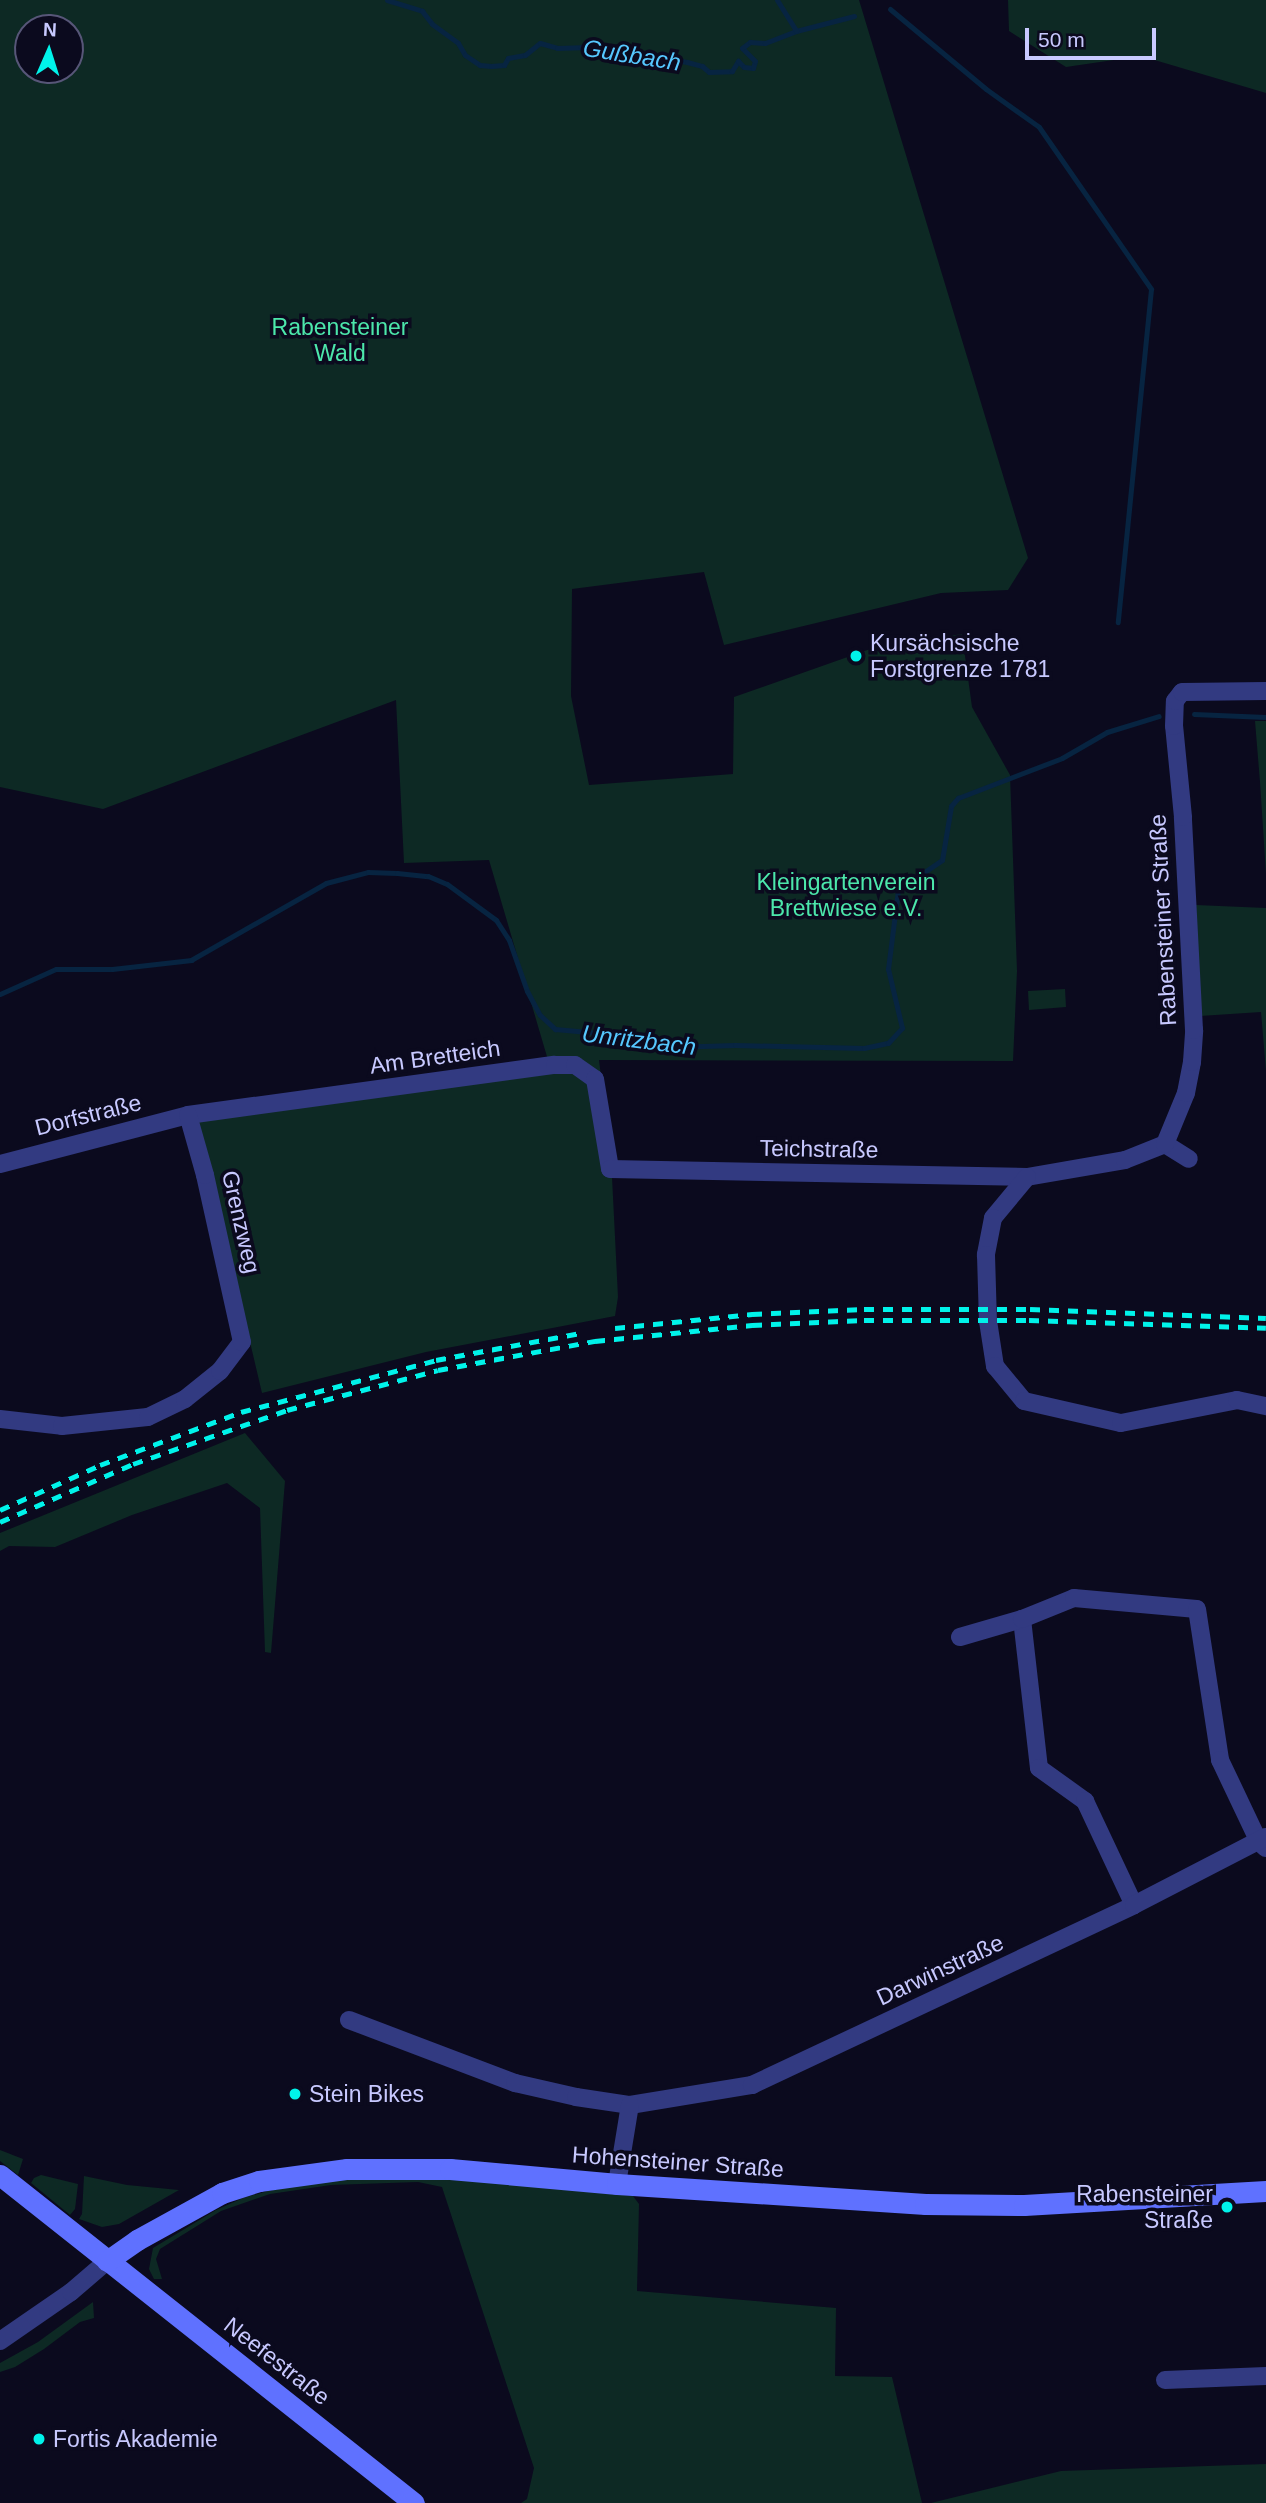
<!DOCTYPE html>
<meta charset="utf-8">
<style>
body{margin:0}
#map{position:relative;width:1266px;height:2503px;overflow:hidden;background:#0b0a1e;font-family:Arial,sans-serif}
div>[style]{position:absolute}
.green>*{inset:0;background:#0d2924}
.stream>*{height:5px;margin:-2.5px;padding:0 2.5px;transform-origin:2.5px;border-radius:2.5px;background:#072441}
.street>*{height:18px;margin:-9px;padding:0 9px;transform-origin:9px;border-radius:9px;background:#323a81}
.secondary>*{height:21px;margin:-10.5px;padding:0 10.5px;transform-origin:10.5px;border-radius:10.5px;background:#5f71ff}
.rail>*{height:5px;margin-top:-2.5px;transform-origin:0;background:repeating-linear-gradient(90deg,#00f3ea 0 10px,transparent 0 19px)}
.dots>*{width:19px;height:19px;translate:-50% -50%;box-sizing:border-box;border:4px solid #0b0a1e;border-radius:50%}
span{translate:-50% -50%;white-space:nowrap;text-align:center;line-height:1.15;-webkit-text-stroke:7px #0b0a1e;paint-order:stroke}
.park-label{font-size:23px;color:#4ce7ab}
.poi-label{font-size:23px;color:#c8c9ff}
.left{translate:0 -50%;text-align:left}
.right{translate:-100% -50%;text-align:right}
.street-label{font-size:23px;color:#c8c9ff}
.water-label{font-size:24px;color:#56c8ff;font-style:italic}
.north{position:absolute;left:14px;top:14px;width:70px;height:70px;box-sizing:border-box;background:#0b0a1e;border:2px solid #575678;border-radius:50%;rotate:3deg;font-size:19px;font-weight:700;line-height:28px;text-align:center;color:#c8c9ff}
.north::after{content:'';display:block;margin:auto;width:24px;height:32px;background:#00f3ea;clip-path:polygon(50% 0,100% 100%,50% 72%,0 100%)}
.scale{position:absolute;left:1025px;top:28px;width:131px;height:32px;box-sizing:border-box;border:4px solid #c8c9ff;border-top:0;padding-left:9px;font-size:21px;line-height:24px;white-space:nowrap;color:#c8c9ff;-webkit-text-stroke:5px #0b0a1e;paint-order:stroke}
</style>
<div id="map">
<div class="green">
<i style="clip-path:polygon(evenodd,0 0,859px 0,1028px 558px,1008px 590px,941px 593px,724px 645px,704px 572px,572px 589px,571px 696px,589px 785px,733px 774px,734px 697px,873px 648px,962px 634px,972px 707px,1010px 775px,1017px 971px,1013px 1061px,599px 1060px,611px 1157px,618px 1297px,615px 1316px,426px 1352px,262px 1393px,195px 1108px,548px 1060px,489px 860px,404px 863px,396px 700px,103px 809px,0 787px,0 0,28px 28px,70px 28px,70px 70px,28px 70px,28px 28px)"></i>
<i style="clip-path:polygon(1008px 0,1266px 0,1266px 93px,1141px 56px,1066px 67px,1009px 31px)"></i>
<i style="clip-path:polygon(1255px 721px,1266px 721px,1266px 874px,1260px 782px)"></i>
<i style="clip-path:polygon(1196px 905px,1266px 908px,1266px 1071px,1261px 1012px,1200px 1016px)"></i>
<i style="clip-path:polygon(1065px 989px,1066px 1007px,1029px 1010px,1028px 991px)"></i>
<i style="clip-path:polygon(245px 1433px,285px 1481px,271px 1653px,265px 1652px,260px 1508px,227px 1483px,132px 1515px,55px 1547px,9px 1546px,0 1551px,0 1533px)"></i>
<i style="clip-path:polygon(0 2150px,23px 2159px,18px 2175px,0 2161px)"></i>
<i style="clip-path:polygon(41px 2175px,78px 2184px,75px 2209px,70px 2215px,31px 2183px,34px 2178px)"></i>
<i style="clip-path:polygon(84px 2176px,127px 2185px,179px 2190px,119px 2224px,102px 2227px,79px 2219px,82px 2214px)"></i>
<i style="clip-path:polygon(437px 2177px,633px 2196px,639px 2204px,637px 2291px,836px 2308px,835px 2376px,892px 2377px,922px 2503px,521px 2503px,527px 2499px,534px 2468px,442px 2187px,418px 2182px,331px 2185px,270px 2194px,221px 2211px,160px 2249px,156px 2259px,162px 2279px,154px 2279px,149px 2269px,153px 2248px,216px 2210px,243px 2198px,268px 2191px,335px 2179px)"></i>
<i style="clip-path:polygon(93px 2302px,94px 2318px,80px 2322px,44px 2349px,15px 2367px,0 2372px,0 2363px,38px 2342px)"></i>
<i style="clip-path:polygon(1266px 2464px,1266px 2503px,931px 2503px,1061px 2471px)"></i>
</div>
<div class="stream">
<i style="left:387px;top:0;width:37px;rotate:17deg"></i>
<i style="left:422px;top:11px;width:16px;rotate:52deg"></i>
<i style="left:432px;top:24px;width:32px;rotate:36deg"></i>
<i style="left:458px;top:43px;width:14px;rotate:60deg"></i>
<i style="left:465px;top:55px;width:18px;rotate:34deg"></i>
<i style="left:480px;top:65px;width:11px;rotate:5deg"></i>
<i style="left:491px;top:66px;width:13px;rotate:-4deg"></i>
<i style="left:504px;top:65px;width:8px;rotate:-60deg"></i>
<i style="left:508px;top:58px;width:17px;rotate:-10deg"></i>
<i style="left:525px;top:55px;width:19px;rotate:-39deg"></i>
<i style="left:540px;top:43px;width:18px;rotate:16deg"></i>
<i style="left:557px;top:48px;width:24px;rotate:-2deg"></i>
<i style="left:581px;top:47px;width:20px;rotate:24deg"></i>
<i style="left:599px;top:55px;width:37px;rotate:-2deg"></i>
<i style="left:636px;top:54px;width:52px;rotate:8.9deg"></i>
<i style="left:687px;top:62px;width:16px;rotate:15deg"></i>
<i style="left:702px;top:66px;width:9px;rotate:41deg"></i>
<i style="left:709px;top:72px;width:23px;rotate:-2deg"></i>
<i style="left:732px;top:71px;width:12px;rotate:-59deg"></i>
<i style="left:738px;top:61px;width:8px;rotate:45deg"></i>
<i style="left:744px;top:67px;width:9px;rotate:6deg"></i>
<i style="left:753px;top:68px;width:7px;rotate:-74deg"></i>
<i style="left:755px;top:61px;width:18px;rotate:-135deg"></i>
<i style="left:742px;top:48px;width:10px;rotate:-37deg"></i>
<i style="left:750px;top:42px;width:15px;rotate:4deg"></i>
<i style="left:765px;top:43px;width:33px;rotate:-21deg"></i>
<i style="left:796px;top:31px;width:60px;rotate:-14.5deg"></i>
<i style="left:777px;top:0;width:36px;rotate:58deg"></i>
<i style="left:890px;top:9px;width:125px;rotate:39.8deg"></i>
<i style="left:986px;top:89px;width:65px;rotate:35.6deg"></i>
<i style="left:1039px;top:127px;width:197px;rotate:55.3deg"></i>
<i style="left:1151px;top:289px;width:335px;rotate:95.7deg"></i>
<i style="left:1194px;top:714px;width:72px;rotate:2.4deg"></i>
<i style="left:0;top:994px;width:61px;rotate:-24.1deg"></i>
<i style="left:56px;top:969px;width:56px"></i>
<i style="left:112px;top:969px;width:80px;rotate:-6.5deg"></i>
<i style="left:191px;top:960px;width:155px;rotate:-29.7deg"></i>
<i style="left:326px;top:883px;width:43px;rotate:-14.7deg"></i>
<i style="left:368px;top:872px;width:29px;rotate:2deg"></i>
<i style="left:397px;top:873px;width:31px;rotate:6deg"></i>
<i style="left:428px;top:876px;width:21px;rotate:23deg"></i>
<i style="left:447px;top:884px;width:61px;rotate:36.3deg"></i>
<i style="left:496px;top:920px;width:24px;rotate:57deg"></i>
<i style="left:509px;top:940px;width:54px;rotate:70.6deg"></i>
<i style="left:527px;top:991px;width:27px;rotate:62deg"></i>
<i style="left:540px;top:1015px;width:21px;rotate:43deg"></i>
<i style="left:555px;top:1029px;width:44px;rotate:5.2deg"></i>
<i style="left:599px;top:1033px;width:73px;rotate:11deg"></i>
<i style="left:671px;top:1047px;width:64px;rotate:-1.8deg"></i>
<i style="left:735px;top:1045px;width:129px;rotate:1.3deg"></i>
<i style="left:864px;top:1048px;width:25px;rotate:-12deg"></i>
<i style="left:888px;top:1043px;width:21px;rotate:-47deg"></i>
<i style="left:902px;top:1028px;width:61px;rotate:-103.3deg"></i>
<i style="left:888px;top:969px;width:80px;rotate:-82.8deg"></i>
<i style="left:898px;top:890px;width:53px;rotate:-34.3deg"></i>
<i style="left:942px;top:860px;width:55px;rotate:-80.5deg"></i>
<i style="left:951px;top:806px;width:11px;rotate:-49deg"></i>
<i style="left:958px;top:798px;width:111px;rotate:-21deg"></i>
<i style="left:1062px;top:758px;width:52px;rotate:-30deg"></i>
<i style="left:1107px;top:732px;width:54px;rotate:-17.1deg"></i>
</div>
<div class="street">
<i style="left:1165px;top:1144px;width:28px;rotate:32deg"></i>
<i style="left:0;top:1164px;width:194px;rotate:-14.6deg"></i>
<i style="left:188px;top:1115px;width:370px;rotate:-7.8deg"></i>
<i style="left:555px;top:1065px;width:20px"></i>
<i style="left:575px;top:1065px;width:24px;rotate:35deg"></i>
<i style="left:595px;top:1079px;width:91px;rotate:80.5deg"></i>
<i style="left:610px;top:1169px;width:417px;rotate:1.1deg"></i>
<i style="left:1027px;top:1177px;width:99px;rotate:-9.8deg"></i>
<i style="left:1125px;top:1160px;width:43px;rotate:-21.8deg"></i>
<i style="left:1165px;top:1144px;width:55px;rotate:-67.6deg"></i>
<i style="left:1186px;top:1093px;width:32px;rotate:-79deg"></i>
<i style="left:1192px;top:1062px;width:32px;rotate:-86deg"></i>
<i style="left:1194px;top:1030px;width:213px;rotate:-93deg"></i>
<i style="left:1183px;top:817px;width:91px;rotate:-95.6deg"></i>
<i style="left:1174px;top:726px;width:25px;rotate:-88deg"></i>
<i style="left:1175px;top:701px;width:11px;rotate:-52deg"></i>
<i style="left:1182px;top:692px;width:84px;rotate:-0.7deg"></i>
<i style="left:1027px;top:1177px;width:53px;rotate:129.7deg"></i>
<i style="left:993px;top:1218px;width:38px;rotate:101deg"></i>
<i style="left:986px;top:1255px;width:66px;rotate:88.3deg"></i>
<i style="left:988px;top:1321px;width:46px;rotate:81.2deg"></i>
<i style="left:995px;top:1366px;width:45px;rotate:50.4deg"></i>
<i style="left:1024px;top:1401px;width:99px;rotate:12.8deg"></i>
<i style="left:1121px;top:1423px;width:118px;rotate:-11.2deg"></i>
<i style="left:1237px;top:1400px;width:30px;rotate:12deg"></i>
<i style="left:0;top:1419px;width:62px;rotate:6.4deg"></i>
<i style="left:62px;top:1426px;width:86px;rotate:-6deg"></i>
<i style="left:148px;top:1417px;width:41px;rotate:-25.9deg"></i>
<i style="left:185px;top:1399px;width:45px;rotate:-38.7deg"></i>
<i style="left:220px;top:1371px;width:36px;rotate:-53deg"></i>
<i style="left:242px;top:1342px;width:171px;rotate:-102.5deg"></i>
<i style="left:205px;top:1175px;width:62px;rotate:-105.8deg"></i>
<i style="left:1022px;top:1619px;width:150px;rotate:83.5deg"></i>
<i style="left:1039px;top:1768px;width:57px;rotate:35.7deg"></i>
<i style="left:1085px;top:1801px;width:115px;rotate:64.8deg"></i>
<i style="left:960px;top:1637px;width:65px;rotate:-16.2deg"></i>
<i style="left:1022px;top:1619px;width:56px;rotate:-22deg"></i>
<i style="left:1074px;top:1598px;width:123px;rotate:5.1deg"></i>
<i style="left:1197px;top:1609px;width:153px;rotate:81.3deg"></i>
<i style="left:1220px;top:1760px;width:91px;rotate:64.6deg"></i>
<i style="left:1259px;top:1842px;width:9px;rotate:41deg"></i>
<i style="left:349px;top:2020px;width:178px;rotate:20.8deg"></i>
<i style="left:515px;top:2083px;width:63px;rotate:12.9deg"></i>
<i style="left:576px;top:2097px;width:55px;rotate:8.4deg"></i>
<i style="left:630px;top:2105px;width:124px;rotate:-9.3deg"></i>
<i style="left:752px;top:2085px;width:422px;rotate:-25.2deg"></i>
<i style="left:1134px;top:1905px;width:148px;rotate:-27.3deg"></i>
<i style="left:617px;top:2184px;width:80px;rotate:-80.7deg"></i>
<i style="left:0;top:2341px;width:86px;rotate:-34.6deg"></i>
<i style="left:71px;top:2292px;width:48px;rotate:-40.7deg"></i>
<i style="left:1165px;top:2380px;width:101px;rotate:-2.3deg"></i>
</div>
<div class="secondary">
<i style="left:0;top:2175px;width:528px;rotate:38.39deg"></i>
<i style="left:107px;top:2261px;width:37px;rotate:-35deg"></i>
<i style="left:137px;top:2240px;width:97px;rotate:-28.9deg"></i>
<i style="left:222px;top:2193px;width:39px;rotate:-18deg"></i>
<i style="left:259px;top:2181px;width:89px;rotate:-7.8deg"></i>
<i style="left:347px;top:2169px;width:103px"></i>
<i style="left:450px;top:2169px;width:168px;rotate:5.1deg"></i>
<i style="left:617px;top:2184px;width:309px;rotate:3.7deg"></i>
<i style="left:925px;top:2204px;width:99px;rotate:0.6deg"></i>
<i style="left:1024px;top:2205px;width:242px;rotate:-3.3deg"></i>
</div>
<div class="rail">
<i style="left:615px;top:1328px;width:138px;rotate:-5.8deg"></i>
<i style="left:752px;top:1314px;width:112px;rotate:-2.6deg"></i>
<i style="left:864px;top:1309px;width:166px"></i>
<i style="left:1030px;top:1309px;width:236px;rotate:2.2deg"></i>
<i style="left:0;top:1510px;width:110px;rotate:-24.2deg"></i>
<i style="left:100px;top:1465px;width:151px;rotate:-20.6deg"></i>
<i style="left:241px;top:1412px;width:202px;rotate:-14.9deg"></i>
<i style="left:436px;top:1360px;width:147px;rotate:-10.6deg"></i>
<i style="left:0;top:1522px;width:145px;rotate:-23.6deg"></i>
<i style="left:133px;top:1464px;width:163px;rotate:-19.3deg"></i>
<i style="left:287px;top:1410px;width:156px;rotate:-14.8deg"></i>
<i style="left:438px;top:1370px;width:160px;rotate:-10.5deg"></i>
<i style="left:595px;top:1341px;width:158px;rotate:-5.8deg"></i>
<i style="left:752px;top:1325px;width:112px;rotate:-2.6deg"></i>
<i style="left:864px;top:1320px;width:165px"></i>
<i style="left:1029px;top:1320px;width:237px;rotate:1.9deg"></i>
</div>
<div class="dots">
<i style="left:856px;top:656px;background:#00f3ea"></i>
<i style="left:295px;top:2094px;background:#00f3ea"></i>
<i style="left:1227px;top:2207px;background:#00f3ea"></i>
<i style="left:39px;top:2439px;background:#00f3ea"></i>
</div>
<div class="park-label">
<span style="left:340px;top:340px">Rabensteiner<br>Wald</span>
<span style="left:846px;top:895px">Kleingartenverein<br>Brettwiese e.V.</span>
</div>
<div class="poi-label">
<span class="left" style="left:870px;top:656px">Kursächsische<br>Forstgrenze 1781</span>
<span class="left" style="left:309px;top:2094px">Stein Bikes</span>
<span class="right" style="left:1213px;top:2207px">Rabensteiner<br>Straße</span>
<span class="left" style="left:53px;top:2439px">Fortis Akademie</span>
</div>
<div class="street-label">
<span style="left:1163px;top:920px;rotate:-93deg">Rabensteiner Straße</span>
<span style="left:435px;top:1057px;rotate:-8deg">Am Bretteich</span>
<span style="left:88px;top:1115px;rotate:-14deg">Dorfstraße</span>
<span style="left:819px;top:1149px;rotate:1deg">Teichstraße</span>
<span style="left:241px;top:1222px;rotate:77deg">Grenzweg</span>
<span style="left:940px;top:1970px;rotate:-25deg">Darwinstraße</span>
<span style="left:678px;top:2162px;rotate:4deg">Hohensteiner Straße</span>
<span style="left:277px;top:2361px;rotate:38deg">Neefestraße</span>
</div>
<div class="water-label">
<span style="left:632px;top:55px;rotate:9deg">Gußbach</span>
<span style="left:639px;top:1040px;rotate:7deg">Unritzbach</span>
</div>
<div class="north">N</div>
<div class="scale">50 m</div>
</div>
